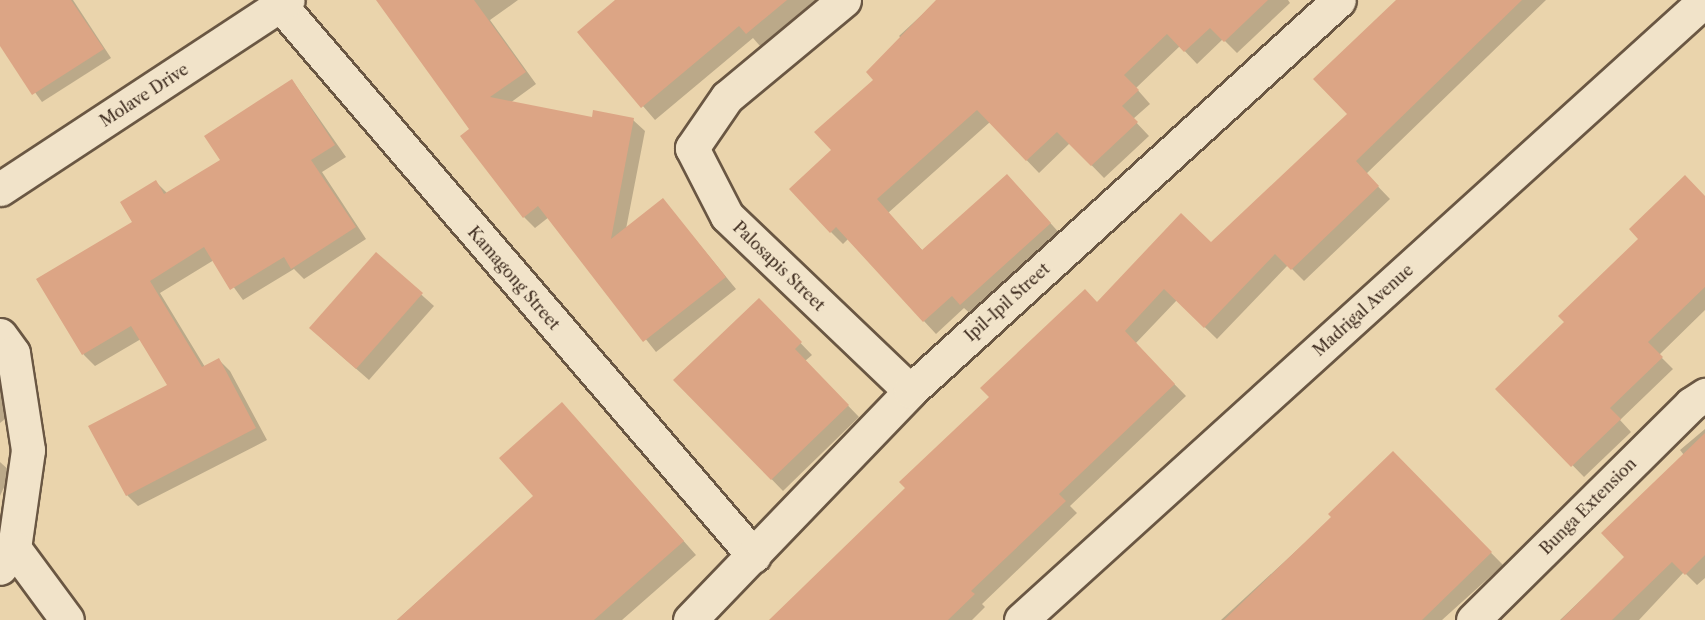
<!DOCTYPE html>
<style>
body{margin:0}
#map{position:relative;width:1705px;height:620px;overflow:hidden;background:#ead4ac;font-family:"Libre Caslon Text",serif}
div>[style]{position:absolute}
.shadow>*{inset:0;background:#0003}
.building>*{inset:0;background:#dca585}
.roads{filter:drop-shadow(2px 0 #6a5743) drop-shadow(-2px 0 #6a5743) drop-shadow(0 2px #6a5743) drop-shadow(0 -2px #6a5743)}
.street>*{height:33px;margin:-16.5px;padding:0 16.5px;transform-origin:16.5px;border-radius:16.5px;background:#f1e3c9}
.secondary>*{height:33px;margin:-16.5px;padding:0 16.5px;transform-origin:16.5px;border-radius:16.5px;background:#f1e3c9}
span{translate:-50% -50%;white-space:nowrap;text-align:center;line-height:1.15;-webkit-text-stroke:5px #f1e3c9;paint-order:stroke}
.street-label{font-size:16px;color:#3f2d20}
</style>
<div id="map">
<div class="shadow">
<i style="clip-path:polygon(0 0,73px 0,111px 58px,42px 102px,0 44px)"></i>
<i style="clip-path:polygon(378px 0,518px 0,490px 20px,536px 84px,510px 103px,593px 119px,633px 120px,645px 131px,626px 229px,663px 200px,736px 289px,656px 352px,549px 217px,535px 228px,524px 217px,471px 129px)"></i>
<i style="clip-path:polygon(617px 0,815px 0,760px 46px,753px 38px,655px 120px,579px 32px)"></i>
<i style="clip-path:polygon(938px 0,1288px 0,1290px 3px,1237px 53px,1223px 39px,1197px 64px,1180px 46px,1136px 88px,1150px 104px,1133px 119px,1149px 136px,1104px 178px,1070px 143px,1039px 173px,990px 122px,888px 213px,923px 251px,1019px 188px,1062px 236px,973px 316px,964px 308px,936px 334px,848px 239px,843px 244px,831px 232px,833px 150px,903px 40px,899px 36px)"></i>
<i style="clip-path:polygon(1400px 0,1546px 0,1366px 174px,1390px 199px,1304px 281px,1288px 265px,1217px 339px,1177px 300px,1135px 344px,1186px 396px,1070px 506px,1077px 513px,982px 604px,985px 607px,972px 620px,770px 620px,1097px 304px,1211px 244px,1349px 114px)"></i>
<i style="clip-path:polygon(292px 80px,346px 157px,322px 172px,366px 239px,304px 279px,294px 269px,243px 300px,214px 260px,160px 293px,205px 367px,219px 360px,230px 371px,267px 440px,138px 506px,127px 495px,169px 385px,141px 339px,95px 366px,84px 355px,38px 280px,134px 222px,156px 182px,167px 193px,222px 160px)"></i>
<i style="clip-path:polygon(1705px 198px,1705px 310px,1659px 355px,1673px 369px,1620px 420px,1631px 432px,1584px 477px,1498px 389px)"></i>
<i style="clip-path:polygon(376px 254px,434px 306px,369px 380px,322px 339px)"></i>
<i style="clip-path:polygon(759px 300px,812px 355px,805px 361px,859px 417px,783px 491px,676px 380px)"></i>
<i style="clip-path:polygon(0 388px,7px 397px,10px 415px,0 423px)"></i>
<i style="clip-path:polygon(575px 418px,696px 555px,622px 620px,397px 620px,535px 496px)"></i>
<i style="clip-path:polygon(1705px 429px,1705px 578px,1697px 585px,1684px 572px,1639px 620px,1560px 620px,1626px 557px,1684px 455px,1680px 450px)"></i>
<i style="clip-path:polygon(1393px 453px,1503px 565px,1442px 620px,1221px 620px,1333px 517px)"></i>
<i style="clip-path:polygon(0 462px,11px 472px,0 496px)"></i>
</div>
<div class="building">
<i style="clip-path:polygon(0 0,71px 0,104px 49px,32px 95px,0 46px)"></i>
<i style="clip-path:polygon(376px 0,474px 0,526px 72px,490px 97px,592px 117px,593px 110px,634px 118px,611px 239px,663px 198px,726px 277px,643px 342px,538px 206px,523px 218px,460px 136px,469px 129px)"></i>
<i style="clip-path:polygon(615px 0,787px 0,746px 34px,739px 26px,641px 108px,577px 32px)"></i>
<i style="clip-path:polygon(936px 0,1268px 0,1224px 42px,1210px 28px,1184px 52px,1167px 34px,1124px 75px,1139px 90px,1122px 106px,1138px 122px,1091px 166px,1057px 132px,1026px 161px,977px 110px,877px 199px,922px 250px,1007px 174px,1051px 223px,960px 305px,952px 296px,923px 322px,836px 227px,830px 233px,789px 189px,831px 150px,814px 132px,873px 80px,866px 72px)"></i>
<i style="clip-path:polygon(1396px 0,1522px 0,1356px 161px,1379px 186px,1291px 270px,1275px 254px,1204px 328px,1164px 289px,1125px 331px,1175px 384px,1059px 494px,1066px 501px,971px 591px,975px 594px,948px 620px,769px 620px,905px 488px,899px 482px,989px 397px,980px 388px,1085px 289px,1097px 302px,1181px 213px,1211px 242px,1347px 114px,1313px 79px)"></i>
<i style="clip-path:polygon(292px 79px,335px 145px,311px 160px,356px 227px,291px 269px,284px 257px,230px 290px,204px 247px,150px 281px,202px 367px,219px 358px,256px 428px,126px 496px,88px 426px,167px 385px,131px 326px,82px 355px,36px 279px,132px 222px,120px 202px,156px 180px,164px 194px,220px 160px,204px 136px)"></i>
<i style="clip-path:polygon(1685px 175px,1705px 196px,1705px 287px,1648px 342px,1663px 357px,1610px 408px,1621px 419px,1571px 467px,1495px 389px,1564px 322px,1558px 316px,1638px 239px,1629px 229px)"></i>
<i style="clip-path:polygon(376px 252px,423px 293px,356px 369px,309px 328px)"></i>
<i style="clip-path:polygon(759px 298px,802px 342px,795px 349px,849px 405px,771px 480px,673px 380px)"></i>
<i style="clip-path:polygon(562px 402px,684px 541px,594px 620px,397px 620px,533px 496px,499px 458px)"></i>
<i style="clip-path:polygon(1705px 433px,1705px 555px,1685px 575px,1672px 562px,1612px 620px,1561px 620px,1624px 557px,1601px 533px)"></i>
<i style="clip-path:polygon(1393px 451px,1492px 552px,1422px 620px,1224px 620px,1331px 517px,1328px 514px)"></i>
</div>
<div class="roads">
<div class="street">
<i style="left:276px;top:0;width:733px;rotate:49.31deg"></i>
<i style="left:844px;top:0;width:152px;rotate:140.3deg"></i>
<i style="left:727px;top:97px;width:62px;rotate:124.5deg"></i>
<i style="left:692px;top:148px;width:76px;rotate:62.8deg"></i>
<i style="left:727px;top:216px;width:253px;rotate:43.7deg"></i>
<i style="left:0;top:189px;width:344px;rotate:-33.3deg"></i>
<i style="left:0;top:335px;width:22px;rotate:54deg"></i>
<i style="left:13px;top:353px;width:98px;rotate:81.2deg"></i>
<i style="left:28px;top:450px;width:99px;rotate:98.1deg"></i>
<i style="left:14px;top:548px;width:24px;rotate:125deg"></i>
<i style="left:14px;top:548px;width:89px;rotate:53.6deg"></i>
<i style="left:690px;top:620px;width:318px;rotate:-46.1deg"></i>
<i style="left:910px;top:391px;width:580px;rotate:-42.35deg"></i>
<i style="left:1473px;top:620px;width:307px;rotate:-44.7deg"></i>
<i style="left:1691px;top:404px;width:17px;rotate:-33deg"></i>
</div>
<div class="secondary">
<i style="left:1021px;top:620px;width:923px;rotate:-42.19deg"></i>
</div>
</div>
<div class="street-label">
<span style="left:144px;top:95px;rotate:-33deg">Molave Drive</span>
<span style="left:779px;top:266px;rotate:44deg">Palosapis Street</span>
<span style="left:514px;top:278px;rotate:49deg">Kamagong Street</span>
<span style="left:1007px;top:302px;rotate:-42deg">Ipil-Ipil Street</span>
<span style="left:1363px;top:310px;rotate:-42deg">Madrigal Avenue</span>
<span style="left:1588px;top:506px;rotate:-45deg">Bunga Extension</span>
</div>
</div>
